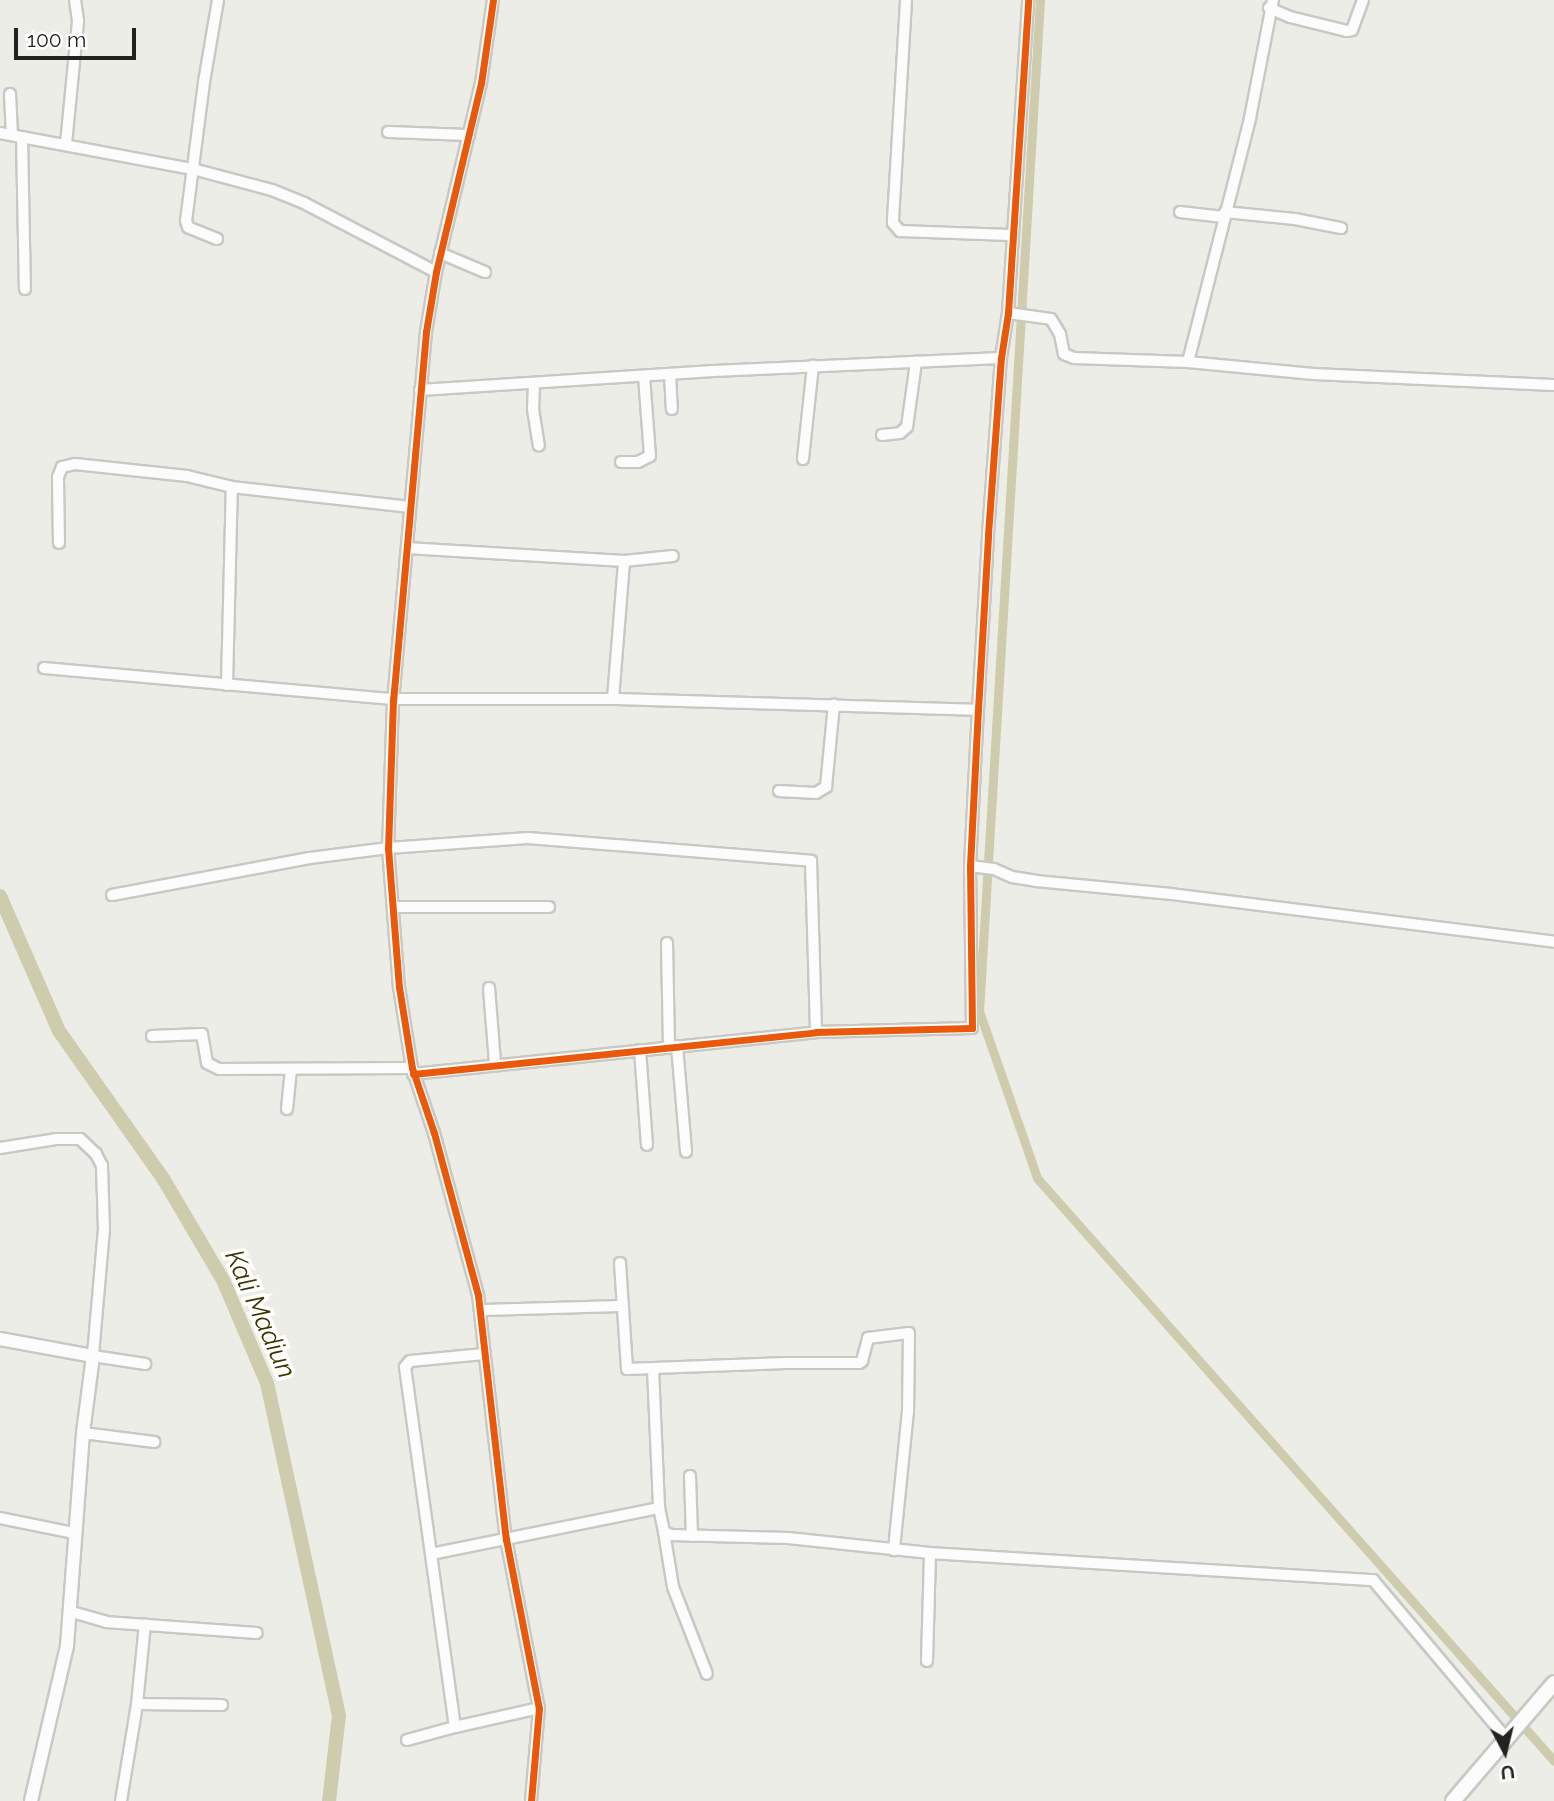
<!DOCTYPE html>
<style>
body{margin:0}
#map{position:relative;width:1554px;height:1801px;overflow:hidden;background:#edede8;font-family:Raleway,sans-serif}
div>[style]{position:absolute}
.canal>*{height:9px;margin:-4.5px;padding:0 4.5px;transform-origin:4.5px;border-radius:4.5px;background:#ceccac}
.river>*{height:14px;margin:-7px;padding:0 7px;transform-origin:7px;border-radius:7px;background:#ceccac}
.roads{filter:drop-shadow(2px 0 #c8c8c4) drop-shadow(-2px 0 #c8c8c4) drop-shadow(0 2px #c8c8c4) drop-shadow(0 -2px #c8c8c4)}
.minor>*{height:10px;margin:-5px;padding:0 5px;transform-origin:5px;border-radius:5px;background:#fcfcfc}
.tertiary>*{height:12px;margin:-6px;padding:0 6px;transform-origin:6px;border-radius:6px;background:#fcfcfc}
.secondary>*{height:14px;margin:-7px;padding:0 7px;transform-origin:7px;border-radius:7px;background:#fcfcfc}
.cycleway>*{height:7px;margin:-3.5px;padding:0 3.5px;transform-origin:3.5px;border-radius:3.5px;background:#e8590c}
span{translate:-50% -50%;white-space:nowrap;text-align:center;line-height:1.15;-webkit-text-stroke:7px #fffffe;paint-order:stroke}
.water-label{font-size:26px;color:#393400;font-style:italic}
.north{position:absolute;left:1470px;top:1717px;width:70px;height:70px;-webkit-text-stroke:5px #fffffe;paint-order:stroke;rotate:173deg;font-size:19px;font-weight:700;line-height:28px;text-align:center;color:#22221f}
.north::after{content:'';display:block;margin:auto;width:24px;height:32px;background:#22221f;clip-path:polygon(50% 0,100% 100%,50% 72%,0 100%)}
.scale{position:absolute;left:14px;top:28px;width:122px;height:32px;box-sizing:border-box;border:4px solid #22221f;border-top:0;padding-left:9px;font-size:21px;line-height:24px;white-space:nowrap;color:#22221f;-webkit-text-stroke:5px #fffffe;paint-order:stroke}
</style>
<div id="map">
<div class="canal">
<i style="left:1040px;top:0;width:1013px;rotate:93.45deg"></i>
<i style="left:979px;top:1011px;width:177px;rotate:70.8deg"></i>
<i style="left:1037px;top:1178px;width:779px;rotate:48.43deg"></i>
</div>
<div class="river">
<i style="left:0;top:896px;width:147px;rotate:66.4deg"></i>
<i style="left:59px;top:1031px;width:182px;rotate:54.8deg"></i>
<i style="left:164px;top:1180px;width:116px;rotate:59.5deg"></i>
<i style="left:223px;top:1280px;width:112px;rotate:66.9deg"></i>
<i style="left:267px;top:1383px;width:340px;rotate:77.8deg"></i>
<i style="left:339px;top:1715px;width:87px;rotate:96.6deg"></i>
</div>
<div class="roads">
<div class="minor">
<i style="left:493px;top:0;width:84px;rotate:98.2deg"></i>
<i style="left:481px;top:83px;width:194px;rotate:103.4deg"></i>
<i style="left:436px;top:272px;width:61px;rotate:99.5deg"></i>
<i style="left:426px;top:332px;width:368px;rotate:95.1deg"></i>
<i style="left:393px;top:699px;width:149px;rotate:91.9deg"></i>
<i style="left:388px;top:848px;width:139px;rotate:85.5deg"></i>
<i style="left:399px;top:987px;width:82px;rotate:80.9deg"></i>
<i style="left:412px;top:1068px;width:69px;rotate:71.3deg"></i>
<i style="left:434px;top:1133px;width:168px;rotate:74.8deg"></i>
<i style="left:478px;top:1295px;width:246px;rotate:83.5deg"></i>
<i style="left:506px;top:1539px;width:172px;rotate:79deg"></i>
<i style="left:539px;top:1708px;width:93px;rotate:94.9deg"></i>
<i style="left:906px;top:1px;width:222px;rotate:93.4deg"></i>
<i style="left:893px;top:223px;width:11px;rotate:49deg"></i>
<i style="left:900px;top:231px;width:110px;rotate:2.1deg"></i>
<i style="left:1269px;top:8px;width:23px;rotate:23deg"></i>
<i style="left:1290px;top:17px;width:59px;rotate:13.8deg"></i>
<i style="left:1347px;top:31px;width:5px;rotate:-11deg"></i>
<i style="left:1352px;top:30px;width:32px;rotate:-70deg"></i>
<i style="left:10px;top:94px;width:41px;rotate:87.2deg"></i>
<i style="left:388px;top:132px;width:81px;rotate:2.1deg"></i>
<i style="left:0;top:133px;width:196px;rotate:10.6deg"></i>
<i style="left:193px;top:169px;width:82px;rotate:14.9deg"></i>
<i style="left:272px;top:190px;width:35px;rotate:22deg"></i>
<i style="left:304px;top:203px;width:149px;rotate:27.6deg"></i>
<i style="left:22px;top:137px;width:152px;rotate:88.9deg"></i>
<i style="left:66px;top:144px;width:124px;rotate:-84.4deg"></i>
<i style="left:78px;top:21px;width:21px;rotate:-98deg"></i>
<i style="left:1180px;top:212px;width:44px;rotate:6.5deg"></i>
<i style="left:1225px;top:212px;width:70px;rotate:5.7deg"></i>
<i style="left:1295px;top:219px;width:47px;rotate:11.1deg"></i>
<i style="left:217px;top:239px;width:31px;rotate:-158deg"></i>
<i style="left:188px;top:227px;width:6px;rotate:-108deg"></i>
<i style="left:186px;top:221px;width:140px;rotate:-82.6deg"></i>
<i style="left:204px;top:82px;width:83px;rotate:-80.3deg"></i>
<i style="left:440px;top:253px;width:49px;rotate:22.9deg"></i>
<i style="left:1008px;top:313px;width:43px;rotate:7.9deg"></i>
<i style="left:1051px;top:319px;width:17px;rotate:59deg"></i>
<i style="left:1060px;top:334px;width:20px;rotate:79deg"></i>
<i style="left:1064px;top:354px;width:11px;rotate:22deg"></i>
<i style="left:1074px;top:358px;width:114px;rotate:2deg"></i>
<i style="left:1188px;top:362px;width:126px;rotate:5.5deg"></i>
<i style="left:1313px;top:374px;width:241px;rotate:2.6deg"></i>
<i style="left:1188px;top:362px;width:252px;rotate:-75.7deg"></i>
<i style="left:1250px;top:118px;width:120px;rotate:-79deg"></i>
<i style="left:670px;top:374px;width:35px;rotate:87deg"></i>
<i style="left:534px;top:383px;width:26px;rotate:92deg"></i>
<i style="left:533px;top:409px;width:37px;rotate:81deg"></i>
<i style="left:420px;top:390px;width:294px;rotate:-3.7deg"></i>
<i style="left:713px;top:371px;width:288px;rotate:-2.6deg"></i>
<i style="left:882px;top:435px;width:18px;rotate:-6deg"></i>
<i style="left:900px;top:433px;width:9px;rotate:-41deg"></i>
<i style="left:907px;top:427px;width:66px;rotate:-82.1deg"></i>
<i style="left:803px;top:459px;width:94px;rotate:-83.9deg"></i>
<i style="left:621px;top:462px;width:17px"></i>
<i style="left:638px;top:462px;width:13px;rotate:-27deg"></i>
<i style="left:650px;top:456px;width:80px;rotate:-94.3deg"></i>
<i style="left:59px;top:543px;width:66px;rotate:-90.9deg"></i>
<i style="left:58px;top:477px;width:11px;rotate:-68deg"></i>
<i style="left:62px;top:467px;width:13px;rotate:-13deg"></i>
<i style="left:75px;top:464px;width:113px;rotate:6.1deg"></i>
<i style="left:187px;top:476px;width:46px;rotate:13.7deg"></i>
<i style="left:232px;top:487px;width:179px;rotate:6.4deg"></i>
<i style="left:407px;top:548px;width:217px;rotate:3.4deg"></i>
<i style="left:44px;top:668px;width:350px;rotate:5.1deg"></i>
<i style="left:393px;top:699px;width:220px"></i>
<i style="left:613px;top:699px;width:365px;rotate:1.7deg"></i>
<i style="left:227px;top:685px;width:198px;rotate:-88.6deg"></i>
<i style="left:613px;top:699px;width:138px;rotate:-85.4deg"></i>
<i style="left:624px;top:561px;width:49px;rotate:-5.8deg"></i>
<i style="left:779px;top:791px;width:37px;rotate:3deg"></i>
<i style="left:816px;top:793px;width:12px;rotate:-31deg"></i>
<i style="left:826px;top:787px;width:83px;rotate:-84.5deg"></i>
<i style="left:970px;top:866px;width:24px;rotate:7deg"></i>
<i style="left:994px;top:869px;width:20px;rotate:24deg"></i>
<i style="left:1012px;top:877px;width:24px;rotate:9deg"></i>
<i style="left:1036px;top:881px;width:136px;rotate:5.5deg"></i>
<i style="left:1171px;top:894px;width:386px;rotate:7.1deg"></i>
<i style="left:112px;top:895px;width:201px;rotate:-10.6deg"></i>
<i style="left:310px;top:858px;width:79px;rotate:-7.3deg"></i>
<i style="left:388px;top:848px;width:140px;rotate:-4.1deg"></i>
<i style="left:528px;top:838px;width:284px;rotate:4.6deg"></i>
<i style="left:811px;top:861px;width:171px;rotate:88.3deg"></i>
<i style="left:394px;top:907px;width:155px"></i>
<i style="left:667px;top:943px;width:104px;rotate:88.9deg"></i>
<i style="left:489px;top:988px;width:75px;rotate:85.4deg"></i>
<i style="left:152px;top:1036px;width:50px;rotate:-2.3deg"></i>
<i style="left:202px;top:1034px;width:29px;rotate:80deg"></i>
<i style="left:207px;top:1063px;width:13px;rotate:27deg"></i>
<i style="left:219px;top:1069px;width:193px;rotate:-0.3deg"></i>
<i style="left:677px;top:1046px;width:106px;rotate:85.1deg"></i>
<i style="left:640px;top:1050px;width:95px;rotate:85.8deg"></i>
<i style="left:413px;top:1074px;width:405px;rotate:-5.9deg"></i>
<i style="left:816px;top:1032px;width:156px;rotate:-1.5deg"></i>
<i style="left:972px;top:1028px;width:162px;rotate:-90.7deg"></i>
<i style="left:970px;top:866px;width:156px;rotate:-87.1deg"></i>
<i style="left:978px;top:710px;width:176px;rotate:-86.7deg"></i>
<i style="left:988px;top:534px;width:176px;rotate:-85.8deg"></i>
<i style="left:1001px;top:358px;width:46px;rotate:-81.2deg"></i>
<i style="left:1008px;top:313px;width:314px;rotate:-86.3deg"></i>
<i style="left:287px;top:1109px;width:40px;rotate:-84.3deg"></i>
<i style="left:0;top:1148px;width:58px;rotate:-9deg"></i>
<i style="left:57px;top:1139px;width:23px"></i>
<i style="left:80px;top:1139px;width:22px;rotate:43deg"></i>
<i style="left:96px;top:1154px;width:13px;rotate:63deg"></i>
<i style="left:102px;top:1166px;width:63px;rotate:88.2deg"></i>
<i style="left:104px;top:1229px;width:127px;rotate:95deg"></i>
<i style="left:93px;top:1356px;width:53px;rotate:8.7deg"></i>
<i style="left:620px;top:1263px;width:106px;rotate:86.2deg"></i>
<i style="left:627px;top:1369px;width:159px;rotate:-2.2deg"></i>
<i style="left:786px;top:1363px;width:73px"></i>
<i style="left:859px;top:1363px;width:4px;rotate:-34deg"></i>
<i style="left:862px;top:1361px;width:24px;rotate:-75deg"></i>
<i style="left:868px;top:1338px;width:41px;rotate:-7deg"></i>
<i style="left:909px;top:1333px;width:78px;rotate:90.7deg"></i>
<i style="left:908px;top:1411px;width:140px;rotate:95.8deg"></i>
<i style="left:480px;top:1310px;width:143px;rotate:-1.6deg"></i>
<i style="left:484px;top:1354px;width:74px;rotate:174.6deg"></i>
<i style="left:410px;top:1361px;width:8px;rotate:130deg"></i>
<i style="left:405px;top:1367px;width:363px;rotate:82.1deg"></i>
<i style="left:455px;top:1727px;width:86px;rotate:-12.7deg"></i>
<i style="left:653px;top:1369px;width:139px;rotate:87.5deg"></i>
<i style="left:83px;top:1433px;width:72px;rotate:7.2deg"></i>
<i style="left:690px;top:1476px;width:60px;rotate:88.1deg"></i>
<i style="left:0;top:1518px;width:76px;rotate:11.5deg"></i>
<i style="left:664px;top:1532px;width:56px;rotate:80.7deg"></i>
<i style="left:673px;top:1587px;width:93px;rotate:68.7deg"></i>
<i style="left:431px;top:1554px;width:233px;rotate:-11.4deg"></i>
<i style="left:659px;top:1508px;width:25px;rotate:78deg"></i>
<i style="left:664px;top:1532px;width:8px;rotate:23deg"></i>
<i style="left:671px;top:1535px;width:117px;rotate:1.5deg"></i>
<i style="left:788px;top:1538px;width:143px;rotate:6deg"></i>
<i style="left:930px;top:1553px;width:444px;rotate:3.5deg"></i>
<i style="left:1373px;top:1580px;width:208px;rotate:49.9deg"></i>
<i style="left:72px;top:1612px;width:35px;rotate:16deg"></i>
<i style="left:106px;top:1622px;width:151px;rotate:4.2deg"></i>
<i style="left:927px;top:1661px;width:108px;rotate:-88.4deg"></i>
<i style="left:137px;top:1704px;width:85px;rotate:0.7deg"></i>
<i style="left:407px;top:1740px;width:50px;rotate:-15.2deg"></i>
<i style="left:121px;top:1801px;width:98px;rotate:-80.6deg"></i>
<i style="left:137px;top:1704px;width:80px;rotate:-84.3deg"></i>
</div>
<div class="tertiary">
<i style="left:0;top:1339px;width:95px;rotate:10.4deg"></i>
<i style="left:93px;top:1356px;width:78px;rotate:97.4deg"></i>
<i style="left:83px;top:1433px;width:214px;rotate:94.3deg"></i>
<i style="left:67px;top:1646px;width:159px;rotate:103.1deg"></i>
</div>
<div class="secondary">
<i style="left:1453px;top:1801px;width:155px;rotate:-49.4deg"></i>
</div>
</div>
<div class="cycleway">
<i style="left:493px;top:0;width:84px;rotate:98.2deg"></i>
<i style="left:481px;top:83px;width:194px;rotate:103.4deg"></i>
<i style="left:436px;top:272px;width:61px;rotate:99.5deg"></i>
<i style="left:426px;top:332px;width:368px;rotate:95.1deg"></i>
<i style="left:393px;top:699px;width:149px;rotate:91.9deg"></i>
<i style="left:388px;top:848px;width:139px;rotate:85.5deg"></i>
<i style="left:399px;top:987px;width:82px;rotate:80.9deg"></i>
<i style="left:412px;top:1068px;width:69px;rotate:71.3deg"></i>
<i style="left:434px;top:1133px;width:168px;rotate:74.8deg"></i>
<i style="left:478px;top:1295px;width:246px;rotate:83.5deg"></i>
<i style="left:506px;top:1539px;width:172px;rotate:79deg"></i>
<i style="left:539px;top:1708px;width:93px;rotate:94.9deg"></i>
<i style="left:413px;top:1074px;width:405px;rotate:-5.9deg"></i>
<i style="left:816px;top:1032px;width:156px;rotate:-1.5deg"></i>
<i style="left:972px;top:1028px;width:162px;rotate:-90.7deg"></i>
<i style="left:970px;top:866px;width:156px;rotate:-87.1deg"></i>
<i style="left:978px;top:710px;width:176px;rotate:-86.7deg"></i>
<i style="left:988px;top:534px;width:176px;rotate:-85.8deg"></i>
<i style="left:1001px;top:358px;width:46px;rotate:-81.2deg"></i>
<i style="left:1008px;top:313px;width:314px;rotate:-86.3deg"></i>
</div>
<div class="water-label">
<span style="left:260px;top:1314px;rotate:66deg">Kali Madiun</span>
</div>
<div class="north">U</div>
<div class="scale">100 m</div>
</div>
